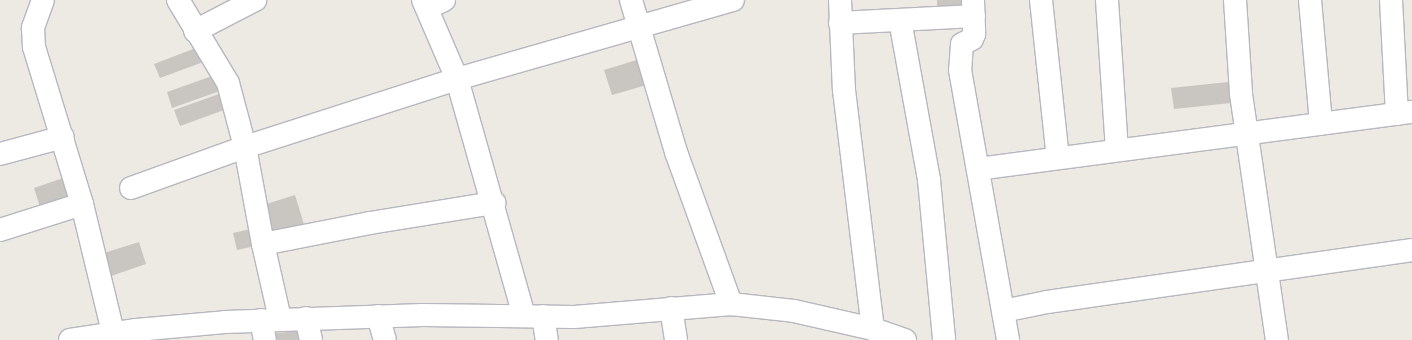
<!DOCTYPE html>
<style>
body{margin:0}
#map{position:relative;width:1412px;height:340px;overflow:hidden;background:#edeae3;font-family:"Noto Sans",sans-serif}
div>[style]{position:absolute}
.building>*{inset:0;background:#c9c6c1}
.roads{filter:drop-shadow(1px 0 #b6b7c0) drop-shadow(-1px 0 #b6b7c0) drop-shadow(0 1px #b6b7c0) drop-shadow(0 -1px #b6b7c0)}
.minor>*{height:22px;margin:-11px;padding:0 11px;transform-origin:11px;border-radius:11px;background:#fff}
span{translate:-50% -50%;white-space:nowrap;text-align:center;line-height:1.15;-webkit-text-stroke:3px #fff;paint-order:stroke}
</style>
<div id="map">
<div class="building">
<i style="clip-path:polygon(937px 0,961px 0,962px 13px,937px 14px)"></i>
<i style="clip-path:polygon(201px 46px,206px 61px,160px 78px,154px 64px)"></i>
<i style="clip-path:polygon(643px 58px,650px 84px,612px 95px,604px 70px)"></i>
<i style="clip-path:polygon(215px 75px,220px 91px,172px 108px,167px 92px)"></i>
<i style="clip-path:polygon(1228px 82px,1231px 103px,1174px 109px,1171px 88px)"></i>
<i style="clip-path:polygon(219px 94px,224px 110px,180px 126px,174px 110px)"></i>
<i style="clip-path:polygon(63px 178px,69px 197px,40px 207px,34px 188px)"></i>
<i style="clip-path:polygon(295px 195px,306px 231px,275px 241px,263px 205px)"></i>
<i style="clip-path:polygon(255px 228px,259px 245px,237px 250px,233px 233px)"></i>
<i style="clip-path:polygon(139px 242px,146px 264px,111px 276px,104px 253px)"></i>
<i style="clip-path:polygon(297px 331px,298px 340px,269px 340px,268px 334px)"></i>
</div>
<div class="roads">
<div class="minor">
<i style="left:43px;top:0;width:30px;rotate:110deg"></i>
<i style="left:33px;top:28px;width:19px;rotate:87deg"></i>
<i style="left:34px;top:47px;width:164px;rotate:73deg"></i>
<i style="left:82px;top:204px;width:140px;rotate:76.4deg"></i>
<i style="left:178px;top:0;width:97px;rotate:58.9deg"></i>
<i style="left:228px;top:83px;width:66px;rotate:75.1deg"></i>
<i style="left:245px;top:147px;width:99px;rotate:79.5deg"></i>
<i style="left:263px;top:244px;width:77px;rotate:77.2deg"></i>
<i style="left:423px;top:0;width:86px;rotate:66.7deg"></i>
<i style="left:457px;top:79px;width:245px;rotate:74.2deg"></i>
<i style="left:631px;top:0;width:159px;rotate:73.5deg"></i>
<i style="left:676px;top:152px;width:162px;rotate:70.1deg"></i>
<i style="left:840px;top:0;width:90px;rotate:87.5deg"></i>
<i style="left:844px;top:90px;width:241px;rotate:83.1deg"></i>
<i style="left:973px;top:0;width:34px;rotate:88deg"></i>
<i style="left:974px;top:34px;width:5px;rotate:112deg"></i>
<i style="left:972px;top:39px;width:11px;rotate:153deg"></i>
<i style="left:962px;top:44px;width:26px;rotate:94deg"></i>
<i style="left:960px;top:70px;width:274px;rotate:79.9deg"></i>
<i style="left:1041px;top:0;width:159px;rotate:83.9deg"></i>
<i style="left:1107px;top:0;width:149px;rotate:86.2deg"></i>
<i style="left:1235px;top:0;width:94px;rotate:86.3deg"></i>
<i style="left:1241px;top:94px;width:249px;rotate:81.7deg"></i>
<i style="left:1310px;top:0;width:124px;rotate:84.9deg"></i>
<i style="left:1391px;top:0;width:114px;rotate:87deg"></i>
<i style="left:427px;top:8px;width:19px;rotate:-25deg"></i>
<i style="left:900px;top:20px;width:163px;rotate:79.7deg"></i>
<i style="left:929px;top:180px;width:161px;rotate:84.6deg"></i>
<i style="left:840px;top:23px;width:134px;rotate:-3deg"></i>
<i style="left:195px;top:31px;width:68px;rotate:-27.3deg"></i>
<i style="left:0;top:154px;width:65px;rotate:-15.1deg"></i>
<i style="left:978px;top:169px;width:438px;rotate:-7.5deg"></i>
<i style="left:131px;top:188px;width:121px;rotate:-19.8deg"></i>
<i style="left:245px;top:147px;width:223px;rotate:-17.8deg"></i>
<i style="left:457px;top:79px;width:287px;rotate:-16deg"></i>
<i style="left:0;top:230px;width:86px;rotate:-17.6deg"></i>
<i style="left:263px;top:244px;width:109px;rotate:-11.1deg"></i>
<i style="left:370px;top:223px;width:126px;rotate:-9.2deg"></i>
<i style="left:671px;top:308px;width:32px;rotate:81deg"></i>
<i style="left:1003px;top:311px;width:45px;rotate:-11.6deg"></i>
<i style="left:1047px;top:302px;width:369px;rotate:-8.1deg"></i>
<i style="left:378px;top:316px;width:25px;rotate:74deg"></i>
<i style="left:543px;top:316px;width:24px;rotate:81deg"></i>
<i style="left:306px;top:318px;width:23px;rotate:77deg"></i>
<i style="left:261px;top:320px;width:20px;rotate:79deg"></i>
<i style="left:70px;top:340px;width:67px;rotate:-8.6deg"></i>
<i style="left:136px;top:330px;width:89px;rotate:-5.1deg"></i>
<i style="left:225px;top:322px;width:198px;rotate:-2deg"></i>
<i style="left:423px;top:315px;width:151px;rotate:0.8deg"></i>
<i style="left:574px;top:317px;width:158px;rotate:-4.7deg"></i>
<i style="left:731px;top:304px;width:63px;rotate:6.3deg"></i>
<i style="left:794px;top:311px;width:81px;rotate:12.8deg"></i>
<i style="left:873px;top:329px;width:34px;rotate:19deg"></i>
</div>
</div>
</div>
